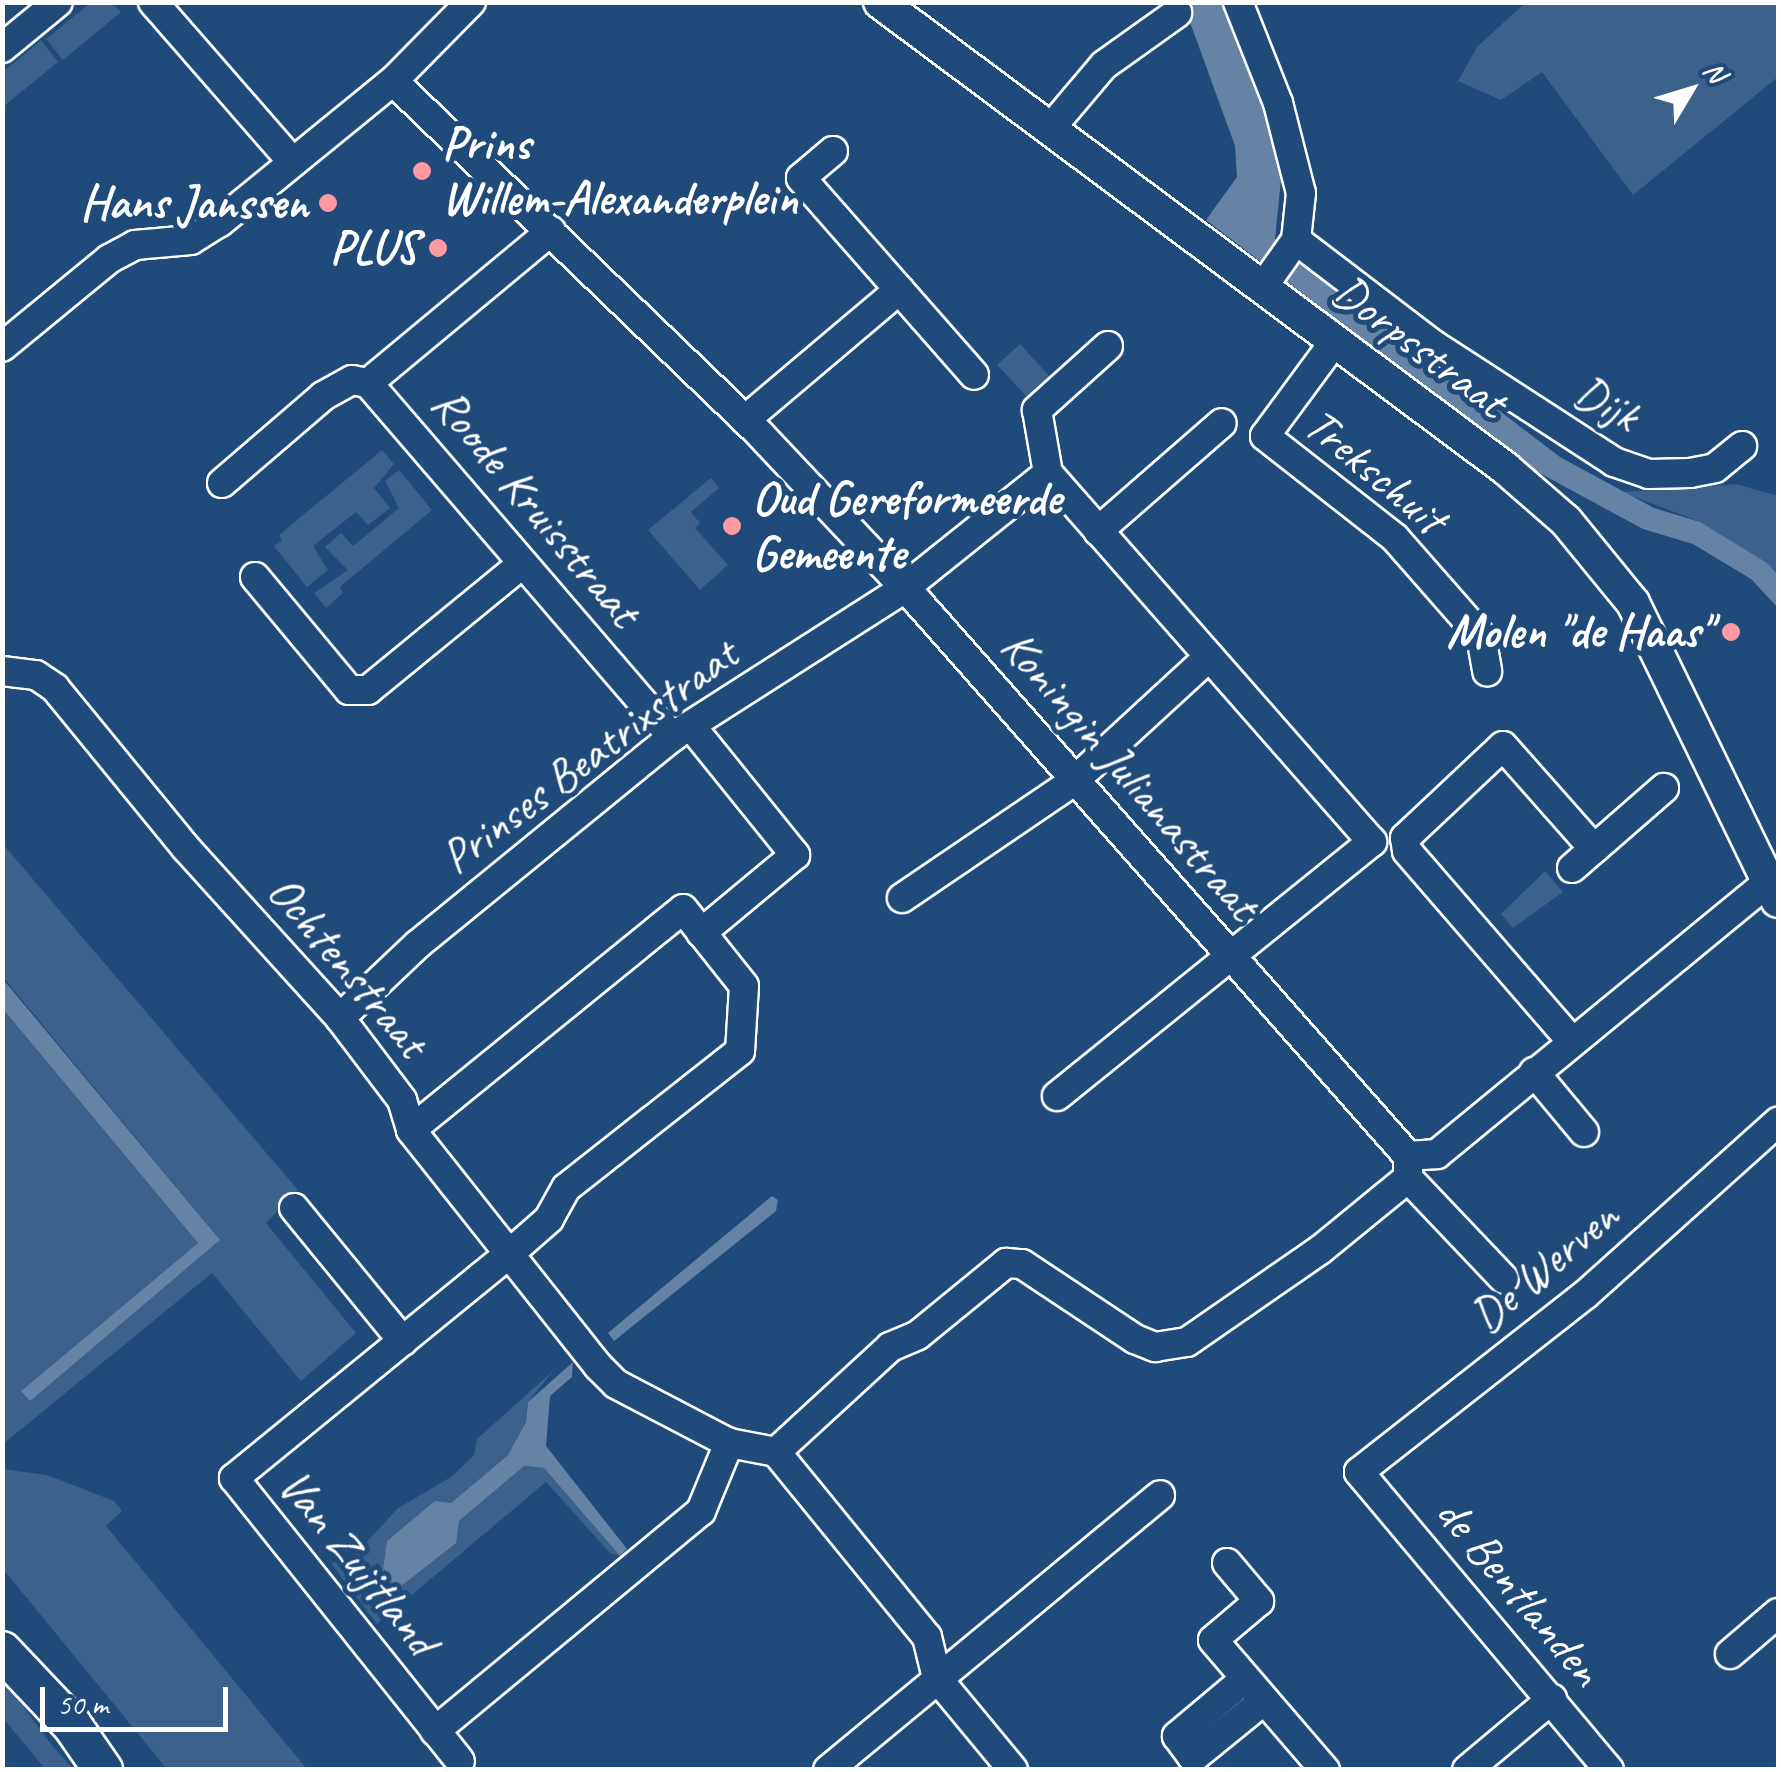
<!DOCTYPE html>
<style>
body{margin:0}
#map{position:relative;width:1781px;height:1772px;overflow:hidden;background:#1f4a7a;font-family:Caveat,sans-serif}
div>[style]{position:absolute}
.green>*{inset:0;background:#3c618b}
.water>*{inset:0;background:#6583a4}
.roads{filter:drop-shadow(2px 0 #fff) drop-shadow(-2px 0 #fff) drop-shadow(0 2px #fff) drop-shadow(0 -2px #fff)}
.minor>*{height:28px;margin:-14px;padding:0 14px;transform-origin:14px;border-radius:14px;background:#1f4a7a}
.tertiary>*{height:32px;margin:-16px;padding:0 16px;transform-origin:16px;border-radius:16px;background:#1f4a7a}
.secondary>*{height:38px;margin:-19px;padding:0 19px;transform-origin:19px;border-radius:19px;background:#1f4a7a}
.dots>*{width:28px;height:28px;translate:-50% -50%;box-sizing:border-box;border:5px solid #1f4a7a;border-radius:50%}
span{translate:-50% -50%;white-space:nowrap;text-align:center;line-height:1.15;-webkit-text-stroke:10px #1f4a7a;paint-order:stroke}
.poi-label{font-size:48px;color:#fff;font-weight:700}
.left{translate:0 -50%;text-align:left}
.right{translate:-100% -50%;text-align:right}
.street-label{font-size:48px;color:#fff}
.frame{position:absolute;inset:0;border:5px solid #fff;pointer-events:none}
.north{position:absolute;left:1641px;top:40px;width:100px;height:100px;-webkit-text-stroke:8px #1f4a7a;paint-order:stroke;rotate:52deg;font-size:28px;font-weight:700;line-height:40px;text-align:center;color:#fff}
.north::after{content:'';display:block;margin:auto;width:35px;height:45px;background:#fff;clip-path:polygon(50% 0,100% 100%,50% 72%,0 100%)}
.scale{position:absolute;left:40px;top:1687px;width:188px;height:45px;box-sizing:border-box;border:5px solid #fff;border-top:0;padding-left:12px;font-size:30px;line-height:35px;white-space:nowrap;color:#fff;-webkit-text-stroke:8px #1f4a7a;paint-order:stroke}
</style>
<div id="map">
<div class="green">
<i style="clip-path:polygon(90px 3px,112px 3px,121px 12px,63px 60px,46px 39px)"></i>
<i style="clip-path:polygon(1525px 3px,1778px 3px,1778px 77px,1633px 195px,1542px 72px,1501px 100px,1458px 81px,1477px 47px)"></i>
<i style="clip-path:polygon(41px 40px,58px 62px,4px 106px,3px 72px)"></i>
<i style="clip-path:polygon(1020px 344px,1052px 379px,1029px 399px,997px 365px)"></i>
<i style="clip-path:polygon(382px 450px,394px 464px,374px 488px,390px 508px,368px 525px,356px 512px,313px 546px,328px 570px,307px 587px,274px 546px,282px 540px,279px 535px)"></i>
<i style="clip-path:polygon(399px 470px,432px 510px,340px 587px,343px 593px,326px 608px,314px 593px,348px 570px,325px 547px,341px 533px,353px 546px,399px 508px,385px 481px)"></i>
<i style="clip-path:polygon(711px 478px,719px 488px,691px 512px,700px 523px,695px 528px,728px 565px,700px 590px,648px 530px)"></i>
<i style="clip-path:polygon(1736px 484px,1778px 496px,1778px 575px,1700px 522px,1622px 492px)"></i>
<i style="clip-path:polygon(2px 843px,298px 1190px,266px 1223px,356px 1333px,301px 1381px,212px 1273px,3px 1444px,3px 1009px,198px 1243px,22px 1390px,30px 1400px,220px 1240px,3px 977px)"></i>
<i style="clip-path:polygon(1545px 871px,1563px 892px,1513px 928px,1501px 914px)"></i>
<i style="clip-path:polygon(554px 1370px,528px 1402px,526px 1422px,508px 1455px,451px 1503px,459px 1521px,523px 1466px,544px 1468px,620px 1556px,610px 1553px,546px 1482px,377px 1624px,331px 1563px,352px 1558px,398px 1508px,451px 1477px,474px 1455px,477px 1439px)"></i>
<i style="clip-path:polygon(2px 1469px,47px 1475px,114px 1501px,122px 1511px,106px 1526px,307px 1769px,167px 1769px,3px 1569px)"></i>
<i style="clip-path:polygon(2px 1677px,51px 1744px,73px 1769px,45px 1769px,3px 1718px)"></i>
</div>
<div class="water">
<i style="clip-path:polygon(1183px 3px,1228px 3px,1277px 136px,1282px 170px,1275px 239px,1560px 457px,1654px 508px,1700px 522px,1767px 563px,1778px 575px,1778px 608px,1751px 579px,1693px 544px,1643px 529px,1534px 470px,1206px 220px,1237px 177px,1235px 146px)"></i>
<i style="clip-path:polygon(2px 978px,220px 1240px,30px 1401px,21px 1391px,198px 1243px,3px 1009px)"></i>
<i style="clip-path:polygon(772px 1196px,778px 1200px,776px 1211px,614px 1341px,608px 1333px)"></i>
<i style="clip-path:polygon(573px 1362px,572px 1377px,550px 1396px,546px 1446px,627px 1549px,620px 1556px,544px 1468px,524px 1466px,459px 1521px,456px 1543px,391px 1594px,381px 1584px,387px 1541px,435px 1501px,451px 1503px,508px 1455px,526px 1422px,528px 1402px)"></i>
</div>
<div class="roads">
<div class="minor">
<i style="left:153px;top:2px;width:210px;rotate:48.9deg"></i>
<i style="left:1238px;top:2px;width:109px;rotate:68.4deg"></i>
<i style="left:1278px;top:103px;width:93px;rotate:75.7deg"></i>
<i style="left:1301px;top:193px;width:47px;rotate:96.1deg"></i>
<i style="left:1296px;top:240px;width:59px;rotate:125.3deg"></i>
<i style="left:2px;top:48px;width:72px;rotate:-39.4deg"></i>
<i style="left:393px;top:81px;width:508px;rotate:43.88deg"></i>
<i style="left:759px;top:433px;width:232px;rotate:46.7deg"></i>
<i style="left:918px;top:602px;width:740px;rotate:48.51deg"></i>
<i style="left:1049px;top:130px;width:85px;rotate:-49.8deg"></i>
<i style="left:1104px;top:65px;width:90px;rotate:-35.5deg"></i>
<i style="left:833px;top:151px;width:42px;rotate:139.8deg"></i>
<i style="left:801px;top:178px;width:262px;rotate:48.7deg"></i>
<i style="left:1296px;top:240px;width:173px;rotate:37.3deg"></i>
<i style="left:1434px;top:345px;width:215px;rotate:33deg"></i>
<i style="left:1614px;top:462px;width:37px;rotate:19deg"></i>
<i style="left:1649px;top:474px;width:41px;rotate:-1.4deg"></i>
<i style="left:1690px;top:473px;width:25px;rotate:-11deg"></i>
<i style="left:1715px;top:468px;width:35px;rotate:-39deg"></i>
<i style="left:1335px;top:341px;width:118px;rotate:126.4deg"></i>
<i style="left:1265px;top:436px;width:165px;rotate:38.1deg"></i>
<i style="left:1395px;top:538px;width:130px;rotate:48.7deg"></i>
<i style="left:1481px;top:636px;width:36px;rotate:80deg"></i>
<i style="left:1108px;top:346px;width:96px;rotate:138deg"></i>
<i style="left:1037px;top:410px;width:64px;rotate:80.1deg"></i>
<i style="left:1048px;top:473px;width:491px;rotate:48.7deg"></i>
<i style="left:2px;top:347px;width:139px;rotate:-39.4deg"></i>
<i style="left:109px;top:259px;width:30px;rotate:-28deg"></i>
<i style="left:135px;top:245px;width:56px;rotate:-5.1deg"></i>
<i style="left:191px;top:240px;width:34px;rotate:-32deg"></i>
<i style="left:220px;top:222px;width:223px;rotate:-39.2deg"></i>
<i style="left:393px;top:81px;width:111px;rotate:-45.4deg"></i>
<i style="left:368px;top:383px;width:238px;rotate:-39.7deg"></i>
<i style="left:745px;top:420px;width:202px;rotate:-40.2deg"></i>
<i style="left:222px;top:483px;width:133px;rotate:-40.7deg"></i>
<i style="left:323px;top:396px;width:33px;rotate:-29deg"></i>
<i style="left:352px;top:380px;width:16px;rotate:11deg"></i>
<i style="left:368px;top:383px;width:467px;rotate:49.3deg"></i>
<i style="left:1098px;top:531px;width:164px;rotate:-41.1deg"></i>
<i style="left:255px;top:577px;width:147px;rotate:50.2deg"></i>
<i style="left:349px;top:690px;width:19px"></i>
<i style="left:368px;top:690px;width:200px;rotate:-39.3deg"></i>
<i style="left:2px;top:671px;width:34px;rotate:7deg"></i>
<i style="left:36px;top:675px;width:23px;rotate:34deg"></i>
<i style="left:55px;top:688px;width:207px;rotate:50.7deg"></i>
<i style="left:186px;top:848px;width:229px;rotate:47.8deg"></i>
<i style="left:340px;top:1018px;width:103px;rotate:52.9deg"></i>
<i style="left:402px;top:1100px;width:31px;rotate:73deg"></i>
<i style="left:411px;top:1130px;width:301px;rotate:51.6deg"></i>
<i style="left:598px;top:1366px;width:25px;rotate:45deg"></i>
<i style="left:616px;top:1384px;width:127px;rotate:27.6deg"></i>
<i style="left:729px;top:1443px;width:48px;rotate:10.8deg"></i>
<i style="left:776px;top:1452px;width:155px;rotate:-42.6deg"></i>
<i style="left:890px;top:1347px;width:30px;rotate:-23deg"></i>
<i style="left:918px;top:1335px;width:114px;rotate:-39.3deg"></i>
<i style="left:1006px;top:1263px;width:16px;rotate:4deg"></i>
<i style="left:1022px;top:1264px;width:136px;rotate:33.6deg"></i>
<i style="left:1135px;top:1339px;width:22px;rotate:22deg"></i>
<i style="left:1155px;top:1347px;width:32px;rotate:-9deg"></i>
<i style="left:1187px;top:1342px;width:162px;rotate:-34.7deg"></i>
<i style="left:1320px;top:1250px;width:114px;rotate:-39.3deg"></i>
<i style="left:1408px;top:1178px;width:22px;rotate:-90deg"></i>
<i style="left:1408px;top:1156px;width:29px;rotate:-4deg"></i>
<i style="left:1437px;top:1154px;width:426px;rotate:-39.4deg"></i>
<i style="left:691px;top:726px;width:166px;rotate:51.1deg"></i>
<i style="left:795px;top:855px;width:122px;rotate:140.3deg"></i>
<i style="left:1405px;top:838px;width:134px;rotate:-43.2deg"></i>
<i style="left:1503px;top:746px;width:137px;rotate:48.5deg"></i>
<i style="left:1594px;top:849px;width:93px;rotate:-41.1deg"></i>
<i style="left:1405px;top:838px;width:13px;rotate:81deg"></i>
<i style="left:1407px;top:851px;width:250px;rotate:49.1deg"></i>
<i style="left:1572px;top:868px;width:29px;rotate:-41deg"></i>
<i style="left:902px;top:898px;width:208px;rotate:-34.2deg"></i>
<i style="left:1074px;top:781px;width:183px;rotate:-42.6deg"></i>
<i style="left:340px;top:1018px;width:106px;rotate:-43.5deg"></i>
<i style="left:417px;top:945px;width:329px;rotate:-39.2deg"></i>
<i style="left:672px;top:737px;width:273px;rotate:-32.6deg"></i>
<i style="left:902px;top:590px;width:187px;rotate:-38.7deg"></i>
<i style="left:1534px;top:1072px;width:78px;rotate:50.2deg"></i>
<i style="left:1057px;top:1096px;width:405px;rotate:-38.9deg"></i>
<i style="left:411px;top:1130px;width:350px;rotate:-39.1deg"></i>
<i style="left:683px;top:909px;width:98px;rotate:51.6deg"></i>
<i style="left:744px;top:986px;width:65px;rotate:93.5deg"></i>
<i style="left:740px;top:1051px;width:221px;rotate:141.8deg"></i>
<i style="left:566px;top:1188px;width:35px;rotate:119deg"></i>
<i style="left:549px;top:1219px;width:53px;rotate:138.8deg"></i>
<i style="left:509px;top:1254px;width:355px;rotate:140.8deg"></i>
<i style="left:234px;top:1478px;width:362px;rotate:51.4deg"></i>
<i style="left:1408px;top:1178px;width:139px;rotate:46.5deg"></i>
<i style="left:294px;top:1208px;width:172px;rotate:50.7deg"></i>
<i style="left:776px;top:1452px;width:239px;rotate:50.8deg"></i>
<i style="left:927px;top:1637px;width:42px;rotate:76.3deg"></i>
<i style="left:937px;top:1678px;width:119px;rotate:50.4deg"></i>
<i style="left:1227px;top:1563px;width:50px;rotate:49.9deg"></i>
<i style="left:1259px;top:1601px;width:60px;rotate:139.7deg"></i>
<i style="left:1213px;top:1640px;width:172px;rotate:49.3deg"></i>
<i style="left:1730px;top:1654px;width:63px;rotate:-40.5deg"></i>
<i style="left:1245px;top:1679px;width:89px;rotate:140deg"></i>
<i style="left:1177px;top:1736px;width:27px;rotate:54deg"></i>
<i style="left:1193px;top:1758px;width:90px;rotate:-39.2deg"></i>
<i style="left:435px;top:1731px;width:345px;rotate:-39.6deg"></i>
<i style="left:701px;top:1511px;width:74px;rotate:-67.6deg"></i>
<i style="left:828px;top:1770px;width:431px;rotate:-39.6deg"></i>
<i style="left:1467px;top:1770px;width:111px;rotate:-39.9deg"></i>
<i style="left:1609px;top:1770px;width:389px;rotate:-130deg"></i>
<i style="left:1359px;top:1472px;width:288px;rotate:-38.1deg"></i>
<i style="left:1586px;top:1294px;width:258px;rotate:-41.9deg"></i>
</div>
<div class="tertiary">
<i style="left:880px;top:2px;width:780px;rotate:36.71deg"></i>
<i style="left:1505px;top:468px;width:81px;rotate:41deg"></i>
<i style="left:1566px;top:521px;width:106px;rotate:50.7deg"></i>
<i style="left:1633px;top:603px;width:331px;rotate:64.1deg"></i>
</div>
<div class="secondary">
<i style="left:2px;top:1651px;width:102px;rotate:46.6deg"></i>
<i style="left:72px;top:1725px;width:55px;rotate:55.4deg"></i>
</div>
</div>
<div class="dots">
<i style="left:422px;top:171px;background:#ff9aa2"></i>
<i style="left:328px;top:203px;background:#ff9aa2"></i>
<i style="left:438px;top:248px;background:#ff9aa2"></i>
<i style="left:732px;top:526px;background:#ff9aa2"></i>
<i style="left:1731px;top:632px;background:#ff9aa2"></i>
</div>
<div class="poi-label">
<span class="left" style="left:442px;top:171px">Prins<br>Willem-Alexanderplein</span>
<span class="right" style="left:308px;top:203px">Hans Janssen</span>
<span class="right" style="left:418px;top:248px">PLUS</span>
<span class="left" style="left:752px;top:526px">Oud Gereformeerde<br>Gemeente</span>
<span class="right" style="left:1711px;top:632px">Molen "de Haas"</span>
</div>
<div class="street-label">
<span style="left:1420px;top:346px;rotate:37deg">Dorpsstraat</span>
<span style="left:1607px;top:403px;rotate:29deg">Dijk</span>
<span style="left:1375px;top:471px;rotate:40deg">Trekschuit</span>
<span style="left:536px;top:507px;rotate:50deg">Roode Kruisstraat</span>
<span style="left:589px;top:756px;rotate:-37deg">Prinses Beatrixstraat</span>
<span style="left:1130px;top:775px;rotate:49deg">Koningin Julianastraat</span>
<span style="left:348px;top:966px;rotate:50deg">Ochtenstraat</span>
<span style="left:1544px;top:1266px;rotate:-40deg">De Werven</span>
<span style="left:358px;top:1562px;rotate:51deg">Van Zuijtland</span>
<span style="left:1519px;top:1591px;rotate:50deg">de Bentlanden</span>
</div>
<div class="frame"></div>
<div class="north">N</div>
<div class="scale">50 m</div>
</div>
